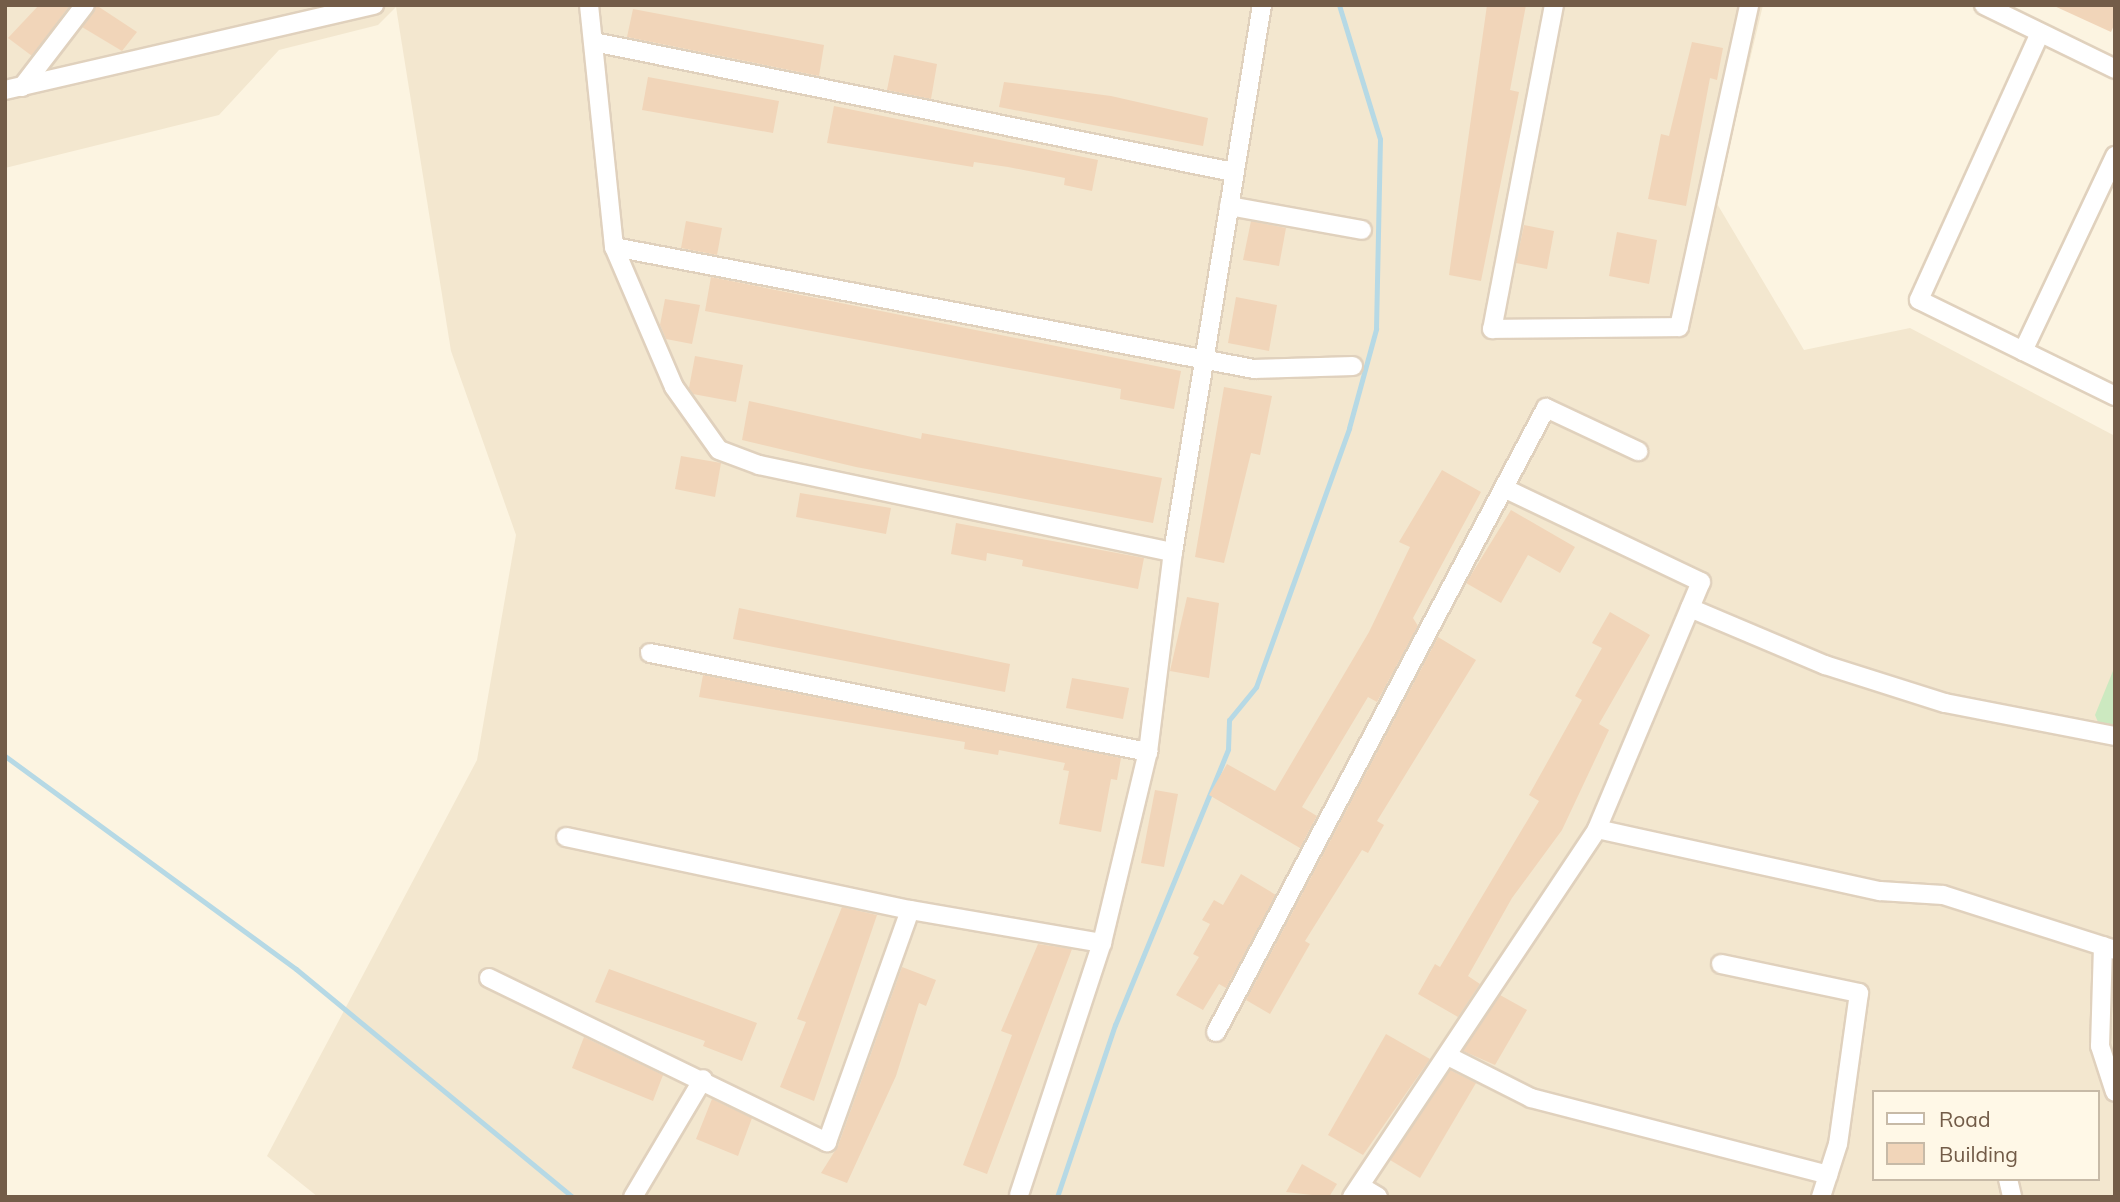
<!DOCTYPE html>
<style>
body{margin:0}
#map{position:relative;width:2120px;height:1202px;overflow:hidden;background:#fcf4e1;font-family:Mulish,sans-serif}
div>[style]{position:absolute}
.residential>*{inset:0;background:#f3e7cf}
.green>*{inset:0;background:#cce9c0}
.stream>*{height:5px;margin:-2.5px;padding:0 2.5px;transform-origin:2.5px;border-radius:2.5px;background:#b6d9e5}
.building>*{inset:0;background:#f1d5b9}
.roads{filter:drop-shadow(2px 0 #e0d1bd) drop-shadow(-2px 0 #e0d1bd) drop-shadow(0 2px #e0d1bd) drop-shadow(0 -2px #e0d1bd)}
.minor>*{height:18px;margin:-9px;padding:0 9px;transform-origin:9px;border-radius:9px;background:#fff}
span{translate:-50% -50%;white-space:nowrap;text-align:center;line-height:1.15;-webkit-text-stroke:6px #fff8e7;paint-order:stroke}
.frame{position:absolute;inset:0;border:7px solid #735c48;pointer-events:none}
.legend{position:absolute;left:1872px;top:1090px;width:228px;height:91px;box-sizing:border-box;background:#fff8e7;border:2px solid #c7baa7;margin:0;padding:9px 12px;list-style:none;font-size:21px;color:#735c48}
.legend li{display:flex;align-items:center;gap:14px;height:35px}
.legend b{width:35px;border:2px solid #c7baa7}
</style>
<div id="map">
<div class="residential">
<i style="clip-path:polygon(evenodd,5px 5px,1763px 5px,1716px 202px,1804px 350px,1910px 328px,2115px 436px,2115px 1197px,318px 1197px,267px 1156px,477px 760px,516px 535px,451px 351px,396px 7px,378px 25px,279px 50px,219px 115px,5px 168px,5px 5px,1873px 1092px,2097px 1092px,2097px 1179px,1873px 1179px,1873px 1092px)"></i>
</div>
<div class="green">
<i style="clip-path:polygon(2115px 666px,2115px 726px,2098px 722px,2095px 715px)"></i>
</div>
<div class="stream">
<i style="left:5px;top:756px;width:361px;rotate:36.2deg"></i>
<i style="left:296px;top:969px;width:359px;rotate:39.5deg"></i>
<i style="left:1057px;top:1197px;width:182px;rotate:-71.4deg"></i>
<i style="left:1115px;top:1025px;width:298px;rotate:-67.7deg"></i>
<i style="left:1228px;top:749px;width:29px;rotate:-88deg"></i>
<i style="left:1229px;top:720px;width:43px;rotate:-50.7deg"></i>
<i style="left:1256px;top:687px;width:275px;rotate:-70.2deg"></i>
<i style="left:1349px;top:428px;width:103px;rotate:-74.7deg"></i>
<i style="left:1376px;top:329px;width:190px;rotate:-88.8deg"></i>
<i style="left:1380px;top:139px;width:140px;rotate:-107deg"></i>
</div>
<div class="building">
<i style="clip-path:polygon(39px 5px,70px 5px,32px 56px,8px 38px)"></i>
<i style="clip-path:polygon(96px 5px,137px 32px,122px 51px,82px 27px)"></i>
<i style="clip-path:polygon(1487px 5px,1526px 5px,1510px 90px,1519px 92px,1481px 281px,1449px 275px)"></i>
<i style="clip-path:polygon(2052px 5px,2115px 5px,2115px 23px,2111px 32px)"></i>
<i style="clip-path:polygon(633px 9px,824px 45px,819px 76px,627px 37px)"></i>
<i style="clip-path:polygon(1692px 42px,1723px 48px,1717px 80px,1710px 78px,1686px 206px,1648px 199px,1661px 134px,1669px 136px)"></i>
<i style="clip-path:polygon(894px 55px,937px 64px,931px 99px,887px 90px)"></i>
<i style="clip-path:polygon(648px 77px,779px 101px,773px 133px,642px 110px)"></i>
<i style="clip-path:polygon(1004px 82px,1111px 96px,1208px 118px,1203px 146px,999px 107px)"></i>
<i style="clip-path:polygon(834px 106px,1098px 160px,1092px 191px,1064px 185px,1065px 178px,1008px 167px,974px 162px,973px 167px,827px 143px)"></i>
<i style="clip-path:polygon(686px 221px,722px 228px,717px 255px,681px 248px)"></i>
<i style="clip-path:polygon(1251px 221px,1286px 228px,1279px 266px,1243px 260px)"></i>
<i style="clip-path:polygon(1524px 225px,1554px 231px,1547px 269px,1516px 263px)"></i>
<i style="clip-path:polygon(1617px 232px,1657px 240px,1649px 284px,1609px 276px)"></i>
<i style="clip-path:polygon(711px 277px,1181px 371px,1174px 409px,1120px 399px,1121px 389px,705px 311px)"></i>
<i style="clip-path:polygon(1236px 297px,1277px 305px,1269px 351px,1228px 343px)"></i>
<i style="clip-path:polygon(665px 299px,700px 305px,692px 344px,666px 339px,660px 325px)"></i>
<i style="clip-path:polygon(695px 356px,743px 365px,736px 402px,693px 394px,689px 388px)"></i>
<i style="clip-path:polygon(1224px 387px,1272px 396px,1260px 455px,1251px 453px,1224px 563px,1195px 557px)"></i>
<i style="clip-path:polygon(749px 401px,921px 439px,922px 433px,1162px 478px,1153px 523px,856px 467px,742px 440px)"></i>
<i style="clip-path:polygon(681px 456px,721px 463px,715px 497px,675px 489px)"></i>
<i style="clip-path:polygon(1442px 470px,1481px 492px,1413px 618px,1418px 626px,1377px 702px,1368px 697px,1302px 807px,1317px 816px,1300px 848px,1209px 795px,1227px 764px,1275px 791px,1369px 632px,1410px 547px,1399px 542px)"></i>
<i style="clip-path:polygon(800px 493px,891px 508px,886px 534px,796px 517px)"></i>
<i style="clip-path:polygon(1511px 510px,1575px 547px,1560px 573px,1528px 555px,1501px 603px,1466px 583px)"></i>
<i style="clip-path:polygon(956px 523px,1144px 558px,1138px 589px,1022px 566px,1023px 560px,987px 553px,986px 561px,951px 554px)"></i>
<i style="clip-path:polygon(1187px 597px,1219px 603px,1209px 678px,1170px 671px)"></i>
<i style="clip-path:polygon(739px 608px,1010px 664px,1005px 692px,733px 639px)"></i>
<i style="clip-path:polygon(1610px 612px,1650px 635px,1599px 724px,1609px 730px,1562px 830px,1512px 898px,1468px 976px,1480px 984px,1458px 1017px,1418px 994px,1435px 964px,1440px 967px,1539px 801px,1529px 795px,1582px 700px,1575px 696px,1602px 648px,1592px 643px)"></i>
<i style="clip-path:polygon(1438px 637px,1476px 660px,1377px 821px,1384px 825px,1368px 853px,1362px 850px,1305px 941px,1310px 944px,1270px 1014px,1246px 1000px)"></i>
<i style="clip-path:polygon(703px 675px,1121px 758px,1117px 780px,1111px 779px,1101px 832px,1059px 824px,1069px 771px,1063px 770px,1065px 763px,999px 750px,998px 755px,964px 749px,965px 742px,699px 697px)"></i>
<i style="clip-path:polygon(1072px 678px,1129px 688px,1123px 719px,1066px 708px)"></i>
<i style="clip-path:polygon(1155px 790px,1178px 794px,1164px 867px,1141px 863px)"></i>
<i style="clip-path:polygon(1241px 874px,1276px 895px,1226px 988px,1219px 984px,1203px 1010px,1176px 995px,1199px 957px,1193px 954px,1210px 924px,1202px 920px,1214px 900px,1223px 905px)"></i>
<i style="clip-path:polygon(842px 907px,877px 915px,814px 1101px,780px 1087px,806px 1022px,797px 1019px)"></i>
<i style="clip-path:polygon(1038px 944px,1072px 949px,987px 1174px,963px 1165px,1012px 1035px,1001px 1031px)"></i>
<i style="clip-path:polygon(902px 967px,936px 980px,926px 1006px,919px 1003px,896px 1076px,847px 1183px,821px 1173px,838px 1146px)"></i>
<i style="clip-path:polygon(609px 969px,757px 1023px,742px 1061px,703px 1046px,705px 1041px,595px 1002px)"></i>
<i style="clip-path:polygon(1500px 995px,1527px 1010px,1495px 1065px,1463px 1051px)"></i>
<i style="clip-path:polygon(1386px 1034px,1430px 1059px,1363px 1155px,1328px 1135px)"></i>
<i style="clip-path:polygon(584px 1037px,663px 1075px,653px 1101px,572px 1068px)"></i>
<i style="clip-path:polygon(1450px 1070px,1476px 1083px,1420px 1178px,1390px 1160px)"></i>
<i style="clip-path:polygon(712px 1099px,752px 1118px,738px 1156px,696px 1139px)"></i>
<i style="clip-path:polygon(1302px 1164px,1337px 1184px,1329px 1197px,1286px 1192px)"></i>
</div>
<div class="roads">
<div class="minor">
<i style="left:589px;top:5px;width:243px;rotate:84.1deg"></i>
<i style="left:614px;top:247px;width:152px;rotate:66.8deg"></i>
<i style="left:674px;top:387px;width:77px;rotate:54.5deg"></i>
<i style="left:719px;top:450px;width:43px;rotate:20.6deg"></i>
<i style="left:759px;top:465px;width:423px;rotate:11.9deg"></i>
<i style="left:1554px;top:5px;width:330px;rotate:100.8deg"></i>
<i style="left:1492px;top:329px;width:187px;rotate:-0.6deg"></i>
<i style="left:1679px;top:327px;width:330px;rotate:-77.7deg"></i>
<i style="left:1984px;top:5px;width:146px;rotate:26deg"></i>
<i style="left:2040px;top:33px;width:293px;rotate:114.4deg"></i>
<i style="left:1919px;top:300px;width:218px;rotate:26.1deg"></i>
<i style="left:594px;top:42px;width:652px;rotate:11.5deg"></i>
<i style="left:22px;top:87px;width:103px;rotate:-52.5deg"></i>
<i style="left:5px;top:90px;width:379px;rotate:-13deg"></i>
<i style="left:1229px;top:206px;width:135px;rotate:10.2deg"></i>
<i style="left:614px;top:247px;width:652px;rotate:10.79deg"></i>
<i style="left:1254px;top:369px;width:99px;rotate:-1.7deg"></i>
<i style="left:2023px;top:351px;width:216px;rotate:-64.7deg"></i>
<i style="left:1690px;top:608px;width:147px;rotate:22.9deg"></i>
<i style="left:1825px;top:665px;width:126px;rotate:17.6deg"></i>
<i style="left:1945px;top:703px;width:173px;rotate:11deg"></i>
<i style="left:650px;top:653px;width:508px;rotate:11.24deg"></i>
<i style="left:1597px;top:829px;width:290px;rotate:12.4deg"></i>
<i style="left:1880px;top:891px;width:63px;rotate:3.6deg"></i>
<i style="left:1943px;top:895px;width:181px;rotate:17.7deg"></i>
<i style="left:566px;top:837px;width:352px;rotate:12deg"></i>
<i style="left:910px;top:910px;width:195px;rotate:9.8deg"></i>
<i style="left:2103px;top:946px;width:100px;rotate:91.7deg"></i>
<i style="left:2100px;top:1046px;width:48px;rotate:71.9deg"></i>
<i style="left:1721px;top:964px;width:141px;rotate:11.9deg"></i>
<i style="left:1859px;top:993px;width:152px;rotate:97.9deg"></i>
<i style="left:1838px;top:1144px;width:56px;rotate:107.8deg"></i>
<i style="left:489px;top:978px;width:376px;rotate:25.9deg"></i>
<i style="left:827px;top:1142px;width:246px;rotate:-70.3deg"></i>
<i style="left:1216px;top:1032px;width:706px;rotate:-62.13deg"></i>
<i style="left:1546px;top:408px;width:102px;rotate:25.1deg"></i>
<i style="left:1448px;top:1056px;width:93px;rotate:26.8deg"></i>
<i style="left:1531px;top:1098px;width:307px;rotate:14.5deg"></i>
<i style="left:2008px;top:1179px;width:18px;rotate:77deg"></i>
<i style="left:1360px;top:1186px;width:21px;rotate:31deg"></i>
<i style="left:1019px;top:1195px;width:265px;rotate:-71.8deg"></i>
<i style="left:1102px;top:943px;width:196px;rotate:-76.5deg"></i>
<i style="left:1148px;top:752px;width:202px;rotate:-82.9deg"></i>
<i style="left:1173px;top:552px;width:554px;rotate:-80.76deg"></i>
<i style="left:633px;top:1197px;width:137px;rotate:-59.3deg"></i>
<i style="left:1352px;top:1197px;width:442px;rotate:-56.3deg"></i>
<i style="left:1597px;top:829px;width:268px;rotate:-67.2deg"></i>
<i style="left:1701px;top:582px;width:218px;rotate:-154.5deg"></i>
</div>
</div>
<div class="frame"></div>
<ul class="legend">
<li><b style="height:9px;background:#fff"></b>Road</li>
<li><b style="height:19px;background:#f1d5b9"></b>Building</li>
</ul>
</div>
